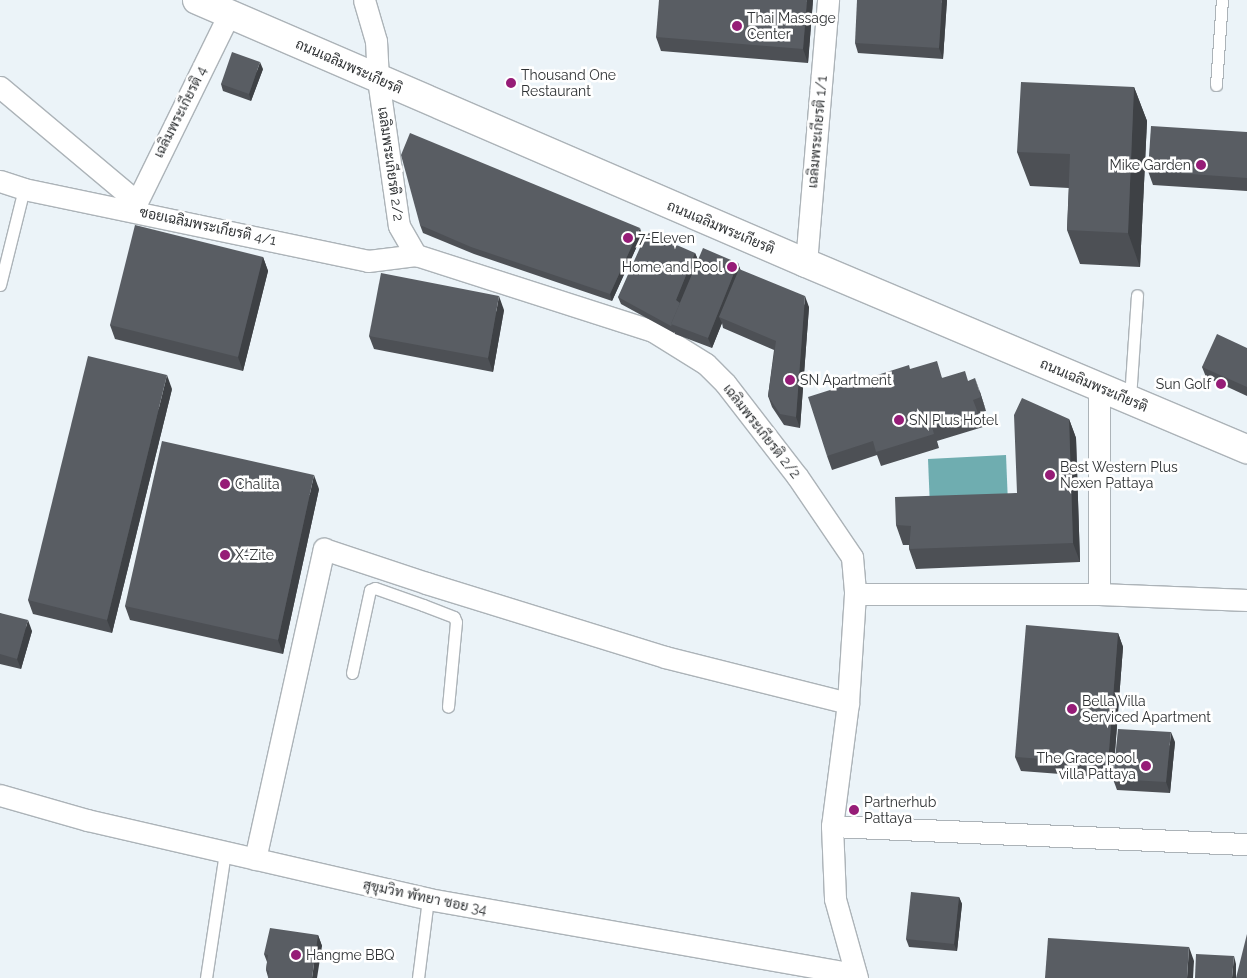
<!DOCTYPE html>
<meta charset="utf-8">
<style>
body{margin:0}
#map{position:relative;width:1247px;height:978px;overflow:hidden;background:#ebf3f8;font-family:Raleway,Sarabun,sans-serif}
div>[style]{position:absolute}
.water>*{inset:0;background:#6fadb0}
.roads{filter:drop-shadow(1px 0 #acb3b8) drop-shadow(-1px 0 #acb3b8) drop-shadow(0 1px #acb3b8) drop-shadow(0 -1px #acb3b8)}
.lane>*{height:11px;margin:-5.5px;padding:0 5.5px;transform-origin:5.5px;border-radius:5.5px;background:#fff}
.street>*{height:21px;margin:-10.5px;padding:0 10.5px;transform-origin:10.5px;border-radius:10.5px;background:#fff}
.secondary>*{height:28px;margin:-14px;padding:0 14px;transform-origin:14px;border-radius:14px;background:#fff}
.wall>*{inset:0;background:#4d5055}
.shaded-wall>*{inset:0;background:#3e4145}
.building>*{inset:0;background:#595d63}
.dots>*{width:14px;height:14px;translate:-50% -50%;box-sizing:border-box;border:2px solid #fff;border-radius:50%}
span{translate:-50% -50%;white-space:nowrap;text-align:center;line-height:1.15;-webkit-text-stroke:5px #fff;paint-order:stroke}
.poi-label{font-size:14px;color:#2f3234}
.left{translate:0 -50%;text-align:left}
.right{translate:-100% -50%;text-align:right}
.street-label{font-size:14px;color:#2f3234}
</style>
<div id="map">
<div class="water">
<i style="clip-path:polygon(1006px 455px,1008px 504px,930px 508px,928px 459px)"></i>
</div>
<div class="roads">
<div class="lane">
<i style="left:1216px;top:85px;width:85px;rotate:-86deg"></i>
<i style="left:0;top:285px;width:99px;rotate:-76deg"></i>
<i style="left:1130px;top:398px;width:103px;rotate:-86.1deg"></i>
<i style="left:352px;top:673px;width:85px;rotate:-77.8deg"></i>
<i style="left:370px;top:590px;width:5px;rotate:-22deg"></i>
<i style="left:375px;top:588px;width:51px;rotate:19.5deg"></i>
<i style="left:423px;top:605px;width:33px;rotate:21deg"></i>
<i style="left:454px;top:617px;width:5px;rotate:68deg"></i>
<i style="left:456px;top:622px;width:85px;rotate:95.4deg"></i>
<i style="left:206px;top:978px;width:127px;rotate:-81.4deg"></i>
<i style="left:418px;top:978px;width:80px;rotate:-82.8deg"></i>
</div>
<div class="street">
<i style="left:364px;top:0;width:43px;rotate:73.7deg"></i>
<i style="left:376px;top:41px;width:38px;rotate:87deg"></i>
<i style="left:378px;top:79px;width:148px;rotate:81.9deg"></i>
<i style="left:399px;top:226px;width:34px;rotate:60deg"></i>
<i style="left:416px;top:255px;width:249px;rotate:17.8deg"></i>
<i style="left:653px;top:331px;width:62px;rotate:31.9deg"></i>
<i style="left:706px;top:364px;width:27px;rotate:45deg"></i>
<i style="left:725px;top:383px;width:118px;rotate:52.3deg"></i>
<i style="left:797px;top:476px;width:98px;rotate:55.8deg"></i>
<i style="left:852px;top:557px;width:37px;rotate:85deg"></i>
<i style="left:855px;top:594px;width:109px;rotate:93.7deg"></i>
<i style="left:848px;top:703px;width:124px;rotate:97.4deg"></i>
<i style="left:832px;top:826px;width:73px;rotate:87.6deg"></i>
<i style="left:835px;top:899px;width:82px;rotate:74.4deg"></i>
<i style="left:0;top:87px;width:177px;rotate:40deg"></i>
<i style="left:0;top:181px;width:25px;rotate:18deg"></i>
<i style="left:24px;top:189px;width:351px;rotate:11.8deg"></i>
<i style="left:368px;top:261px;width:48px;rotate:-7.1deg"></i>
<i style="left:133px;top:210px;width:218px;rotate:-63.9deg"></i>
<i style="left:806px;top:263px;width:264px;rotate:-85.2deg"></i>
<i style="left:855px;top:594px;width:244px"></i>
<i style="left:1099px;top:594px;width:148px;rotate:2.3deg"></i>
<i style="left:1099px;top:594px;width:206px;rotate:-90deg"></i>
<i style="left:0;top:795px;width:91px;rotate:16deg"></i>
<i style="left:87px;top:820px;width:350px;rotate:13deg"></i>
<i style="left:428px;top:899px;width:434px;rotate:10deg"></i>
<i style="left:832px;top:826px;width:415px;rotate:2.5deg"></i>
<i style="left:255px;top:859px;width:318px;rotate:-77.5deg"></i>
<i style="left:324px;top:549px;width:108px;rotate:18.4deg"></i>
<i style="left:426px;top:583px;width:250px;rotate:17.2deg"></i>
<i style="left:665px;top:657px;width:189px;rotate:14.1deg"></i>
</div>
<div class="secondary">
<i style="left:197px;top:0;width:663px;rotate:23.36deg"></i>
<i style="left:806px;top:263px;width:479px;rotate:22.9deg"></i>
</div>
</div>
<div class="wall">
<i style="clip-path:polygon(813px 0,808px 63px,661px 51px,656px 37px)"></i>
<i style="clip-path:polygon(947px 0,943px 59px,858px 53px,855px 43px)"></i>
<i style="clip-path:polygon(263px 69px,251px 101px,223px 91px,221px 84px)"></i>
<i style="clip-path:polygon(1134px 87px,1147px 121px,1140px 267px,1080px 264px,1067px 230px,1069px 188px,1030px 186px,1017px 152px)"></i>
<i style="clip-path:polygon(1247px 132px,1247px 191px,1153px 185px,1148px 171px)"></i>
<i style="clip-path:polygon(420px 225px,642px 235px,612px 301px,474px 254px,423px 233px)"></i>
<i style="clip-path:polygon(695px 253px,698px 260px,738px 263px,740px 270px,809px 307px,800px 428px,784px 425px,772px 407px,768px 396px,774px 350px,723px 328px,722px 323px,712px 348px,675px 334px,674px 332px,674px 333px,621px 304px,618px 297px)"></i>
<i style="clip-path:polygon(263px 257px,268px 271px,243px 371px,115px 339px,110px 325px)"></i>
<i style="clip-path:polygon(504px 310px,493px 372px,374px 349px,369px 336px)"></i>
<i style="clip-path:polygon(1247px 348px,1247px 396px,1206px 377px,1202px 367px)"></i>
<i style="clip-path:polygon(911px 369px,943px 378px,968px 381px,980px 392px,986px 411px,978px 414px,983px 427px,937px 441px,939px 448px,881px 466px,877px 455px,832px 470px,827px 456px)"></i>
<i style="clip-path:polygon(172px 389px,112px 633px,33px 614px,28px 600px)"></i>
<i style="clip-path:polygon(1069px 419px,1076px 438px,1080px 562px,916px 569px,909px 549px,909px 545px,903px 545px,896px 525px,1017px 493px)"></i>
<i style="clip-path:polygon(319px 489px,283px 654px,130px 620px,125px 606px)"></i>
<i style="clip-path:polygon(0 613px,32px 631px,21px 669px,0 664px)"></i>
<i style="clip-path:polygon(1118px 633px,1123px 647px,1113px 778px,1021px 771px,1015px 757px)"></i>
<i style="clip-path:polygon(1175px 742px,1170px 793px,1117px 790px,1113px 779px)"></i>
<i style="clip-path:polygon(959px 897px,962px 904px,957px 951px,909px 947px,906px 939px)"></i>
<i style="clip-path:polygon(318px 935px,322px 946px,268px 977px,266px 970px,267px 962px,264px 954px)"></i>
</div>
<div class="shaded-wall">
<i style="clip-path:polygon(807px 0,813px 0,808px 63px,803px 49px)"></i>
<i style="clip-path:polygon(942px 0,947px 0,943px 59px,939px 48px)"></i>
<i style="clip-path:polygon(260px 62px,263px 69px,251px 101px,249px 94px)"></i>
<i style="clip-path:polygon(1134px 87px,1147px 121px,1140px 267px,1128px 233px)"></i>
<i style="clip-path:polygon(640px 228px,642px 235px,612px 301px,610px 294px)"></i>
<i style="clip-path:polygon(695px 253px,698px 260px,679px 307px,676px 300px)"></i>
<i style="clip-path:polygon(263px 257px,268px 271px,243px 371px,238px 357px)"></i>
<i style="clip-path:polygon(738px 263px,742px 274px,719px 317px,722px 323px,712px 348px,708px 338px)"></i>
<i style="clip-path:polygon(499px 296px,504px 310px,493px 372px,488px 358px)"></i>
<i style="clip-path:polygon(805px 296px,809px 307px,800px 428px,796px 417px)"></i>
<i style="clip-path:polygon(167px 375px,172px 389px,112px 633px,107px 620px)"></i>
<i style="clip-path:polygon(975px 378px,980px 392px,986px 411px,981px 397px)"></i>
<i style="clip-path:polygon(1069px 419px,1076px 438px,1080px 562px,1073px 543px)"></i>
<i style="clip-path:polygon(314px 475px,319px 489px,283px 654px,278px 640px)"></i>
<i style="clip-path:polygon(28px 620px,32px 631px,21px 669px,17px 659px)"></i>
<i style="clip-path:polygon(1118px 633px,1123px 647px,1113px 778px,1108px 764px)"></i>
<i style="clip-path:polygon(1171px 732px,1175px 742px,1170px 793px,1166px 782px)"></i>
<i style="clip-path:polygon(959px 897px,962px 904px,957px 951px,954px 944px)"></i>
<i style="clip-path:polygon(318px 935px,322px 946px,317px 978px,312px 978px)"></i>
<i style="clip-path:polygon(1189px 947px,1194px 961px,1193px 978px,1187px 978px)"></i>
<i style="clip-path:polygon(1234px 956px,1236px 964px,1236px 978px,1232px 978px)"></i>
</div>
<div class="building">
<i style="clip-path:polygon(659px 0,807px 0,803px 49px,656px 37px)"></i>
<i style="clip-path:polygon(857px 0,942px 0,939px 48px,855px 43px)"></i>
<i style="clip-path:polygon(232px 52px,260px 62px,249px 94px,221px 84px)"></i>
<i style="clip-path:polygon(1021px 82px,1134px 87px,1128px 233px,1067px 230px,1070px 154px,1017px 152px)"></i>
<i style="clip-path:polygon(1151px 126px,1247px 132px,1247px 178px,1148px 171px)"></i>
<i style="clip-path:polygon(410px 133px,640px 228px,610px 294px,471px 247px,420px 225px,401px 155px)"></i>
<i style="clip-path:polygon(135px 225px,263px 257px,238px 357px,110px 325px)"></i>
<i style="clip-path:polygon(647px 232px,695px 253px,676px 300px,680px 303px,671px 324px,672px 324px,671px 326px,618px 297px)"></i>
<i style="clip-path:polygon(703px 248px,738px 263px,708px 338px,671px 324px)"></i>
<i style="clip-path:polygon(739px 269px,805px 296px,796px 417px,780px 414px,768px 396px,776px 341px,719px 317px)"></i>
<i style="clip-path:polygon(381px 273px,499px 296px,488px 358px,369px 336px)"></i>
<i style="clip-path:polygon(1217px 334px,1247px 348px,1247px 387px,1202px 367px)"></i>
<i style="clip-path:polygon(88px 356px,167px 375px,107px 620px,28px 600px)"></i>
<i style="clip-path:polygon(937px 361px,942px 378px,965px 371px,968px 381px,975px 378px,981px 397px,973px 400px,978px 413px,932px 427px,934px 434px,876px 452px,873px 441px,827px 456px,808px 397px,909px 365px,910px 369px)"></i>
<i style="clip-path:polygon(1022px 398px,1069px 419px,1073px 543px,909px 549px,911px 526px,896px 525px,895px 497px,1017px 493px,1014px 415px)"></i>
<i style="clip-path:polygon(162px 441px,314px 475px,278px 640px,125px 606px)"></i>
<i style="clip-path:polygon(0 613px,28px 620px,17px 659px,0 654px)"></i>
<i style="clip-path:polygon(1026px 625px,1118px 633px,1108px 764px,1015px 757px)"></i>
<i style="clip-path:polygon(1118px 729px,1171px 732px,1166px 782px,1113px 779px)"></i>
<i style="clip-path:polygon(911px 892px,959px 897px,954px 944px,906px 939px)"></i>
<i style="clip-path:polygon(270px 928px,318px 935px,312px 978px,268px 978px,269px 971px,266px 970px,268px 955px,264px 954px)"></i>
<i style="clip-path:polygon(1247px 934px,1247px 978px,1236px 978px)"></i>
<i style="clip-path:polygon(1048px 938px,1189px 947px,1187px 978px,1045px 978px)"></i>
<i style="clip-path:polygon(1196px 954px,1234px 956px,1232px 978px,1195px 978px)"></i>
</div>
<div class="dots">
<i style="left:737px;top:26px;background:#961c77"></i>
<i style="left:511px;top:83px;background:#961c77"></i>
<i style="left:1201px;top:165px;background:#961c77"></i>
<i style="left:628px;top:238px;background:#961c77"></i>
<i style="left:732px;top:267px;background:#961c77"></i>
<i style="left:790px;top:380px;background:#961c77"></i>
<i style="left:1221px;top:384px;background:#961c77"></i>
<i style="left:899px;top:420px;background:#961c77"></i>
<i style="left:1050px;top:475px;background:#961c77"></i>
<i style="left:225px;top:484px;background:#961c77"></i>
<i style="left:225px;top:555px;background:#961c77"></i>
<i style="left:1072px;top:709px;background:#961c77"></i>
<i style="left:1146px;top:766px;background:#961c77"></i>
<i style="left:854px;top:810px;background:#961c77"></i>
<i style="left:296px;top:955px;background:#961c77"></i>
</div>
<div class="poi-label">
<span class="left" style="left:747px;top:26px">Thai Massage<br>Center</span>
<span class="left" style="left:521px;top:83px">Thousand One<br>Restaurant</span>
<span class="right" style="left:1191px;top:165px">Mike Garden</span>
<span class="left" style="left:638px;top:238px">7-Eleven</span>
<span class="right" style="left:722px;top:267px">Home and Pool</span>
<span class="left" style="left:800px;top:380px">SN Apartment</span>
<span class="right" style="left:1211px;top:384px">Sun Golf</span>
<span class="left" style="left:909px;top:420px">SN Plus Hotel</span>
<span class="left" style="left:1060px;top:475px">Best Western Plus<br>Nexen Pattaya</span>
<span class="left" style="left:235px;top:484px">Chalita</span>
<span class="left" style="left:235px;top:555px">X-Zite</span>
<span class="left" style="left:1082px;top:709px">Bella Villa<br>Serviced Apartment</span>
<span class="right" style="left:1136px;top:766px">The Grace pool<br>villa Pattaya</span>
<span class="left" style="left:864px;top:810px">Partnerhub<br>Pattaya</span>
<span class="left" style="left:306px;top:955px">Hangme BBQ</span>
</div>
<div class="street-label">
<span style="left:349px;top:66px;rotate:24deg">ถนนเฉลิมพระเกียรติ</span>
<span style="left:180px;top:112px;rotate:-63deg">เฉลิมพระเกียรติ 4</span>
<span style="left:817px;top:132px;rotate:-85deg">เฉลิมพระเกียรติ 1/1</span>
<span style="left:391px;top:164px;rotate:82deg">เฉลิมพระเกียรติ 2/2</span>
<span style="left:208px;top:226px;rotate:12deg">ซอยเฉลิมพระเกียรติ 4/1</span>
<span style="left:721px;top:227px;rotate:23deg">ถนนเฉลิมพระเกียรติ</span>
<span style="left:1094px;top:385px;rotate:23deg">ถนนเฉลิมพระเกียรติ</span>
<span style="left:762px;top:431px;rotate:52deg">เฉลิมพระเกียรติ 2/2</span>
<span style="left:425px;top:897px;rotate:12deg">สุขุมวิท พัทยา ซอย 34</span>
</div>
</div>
